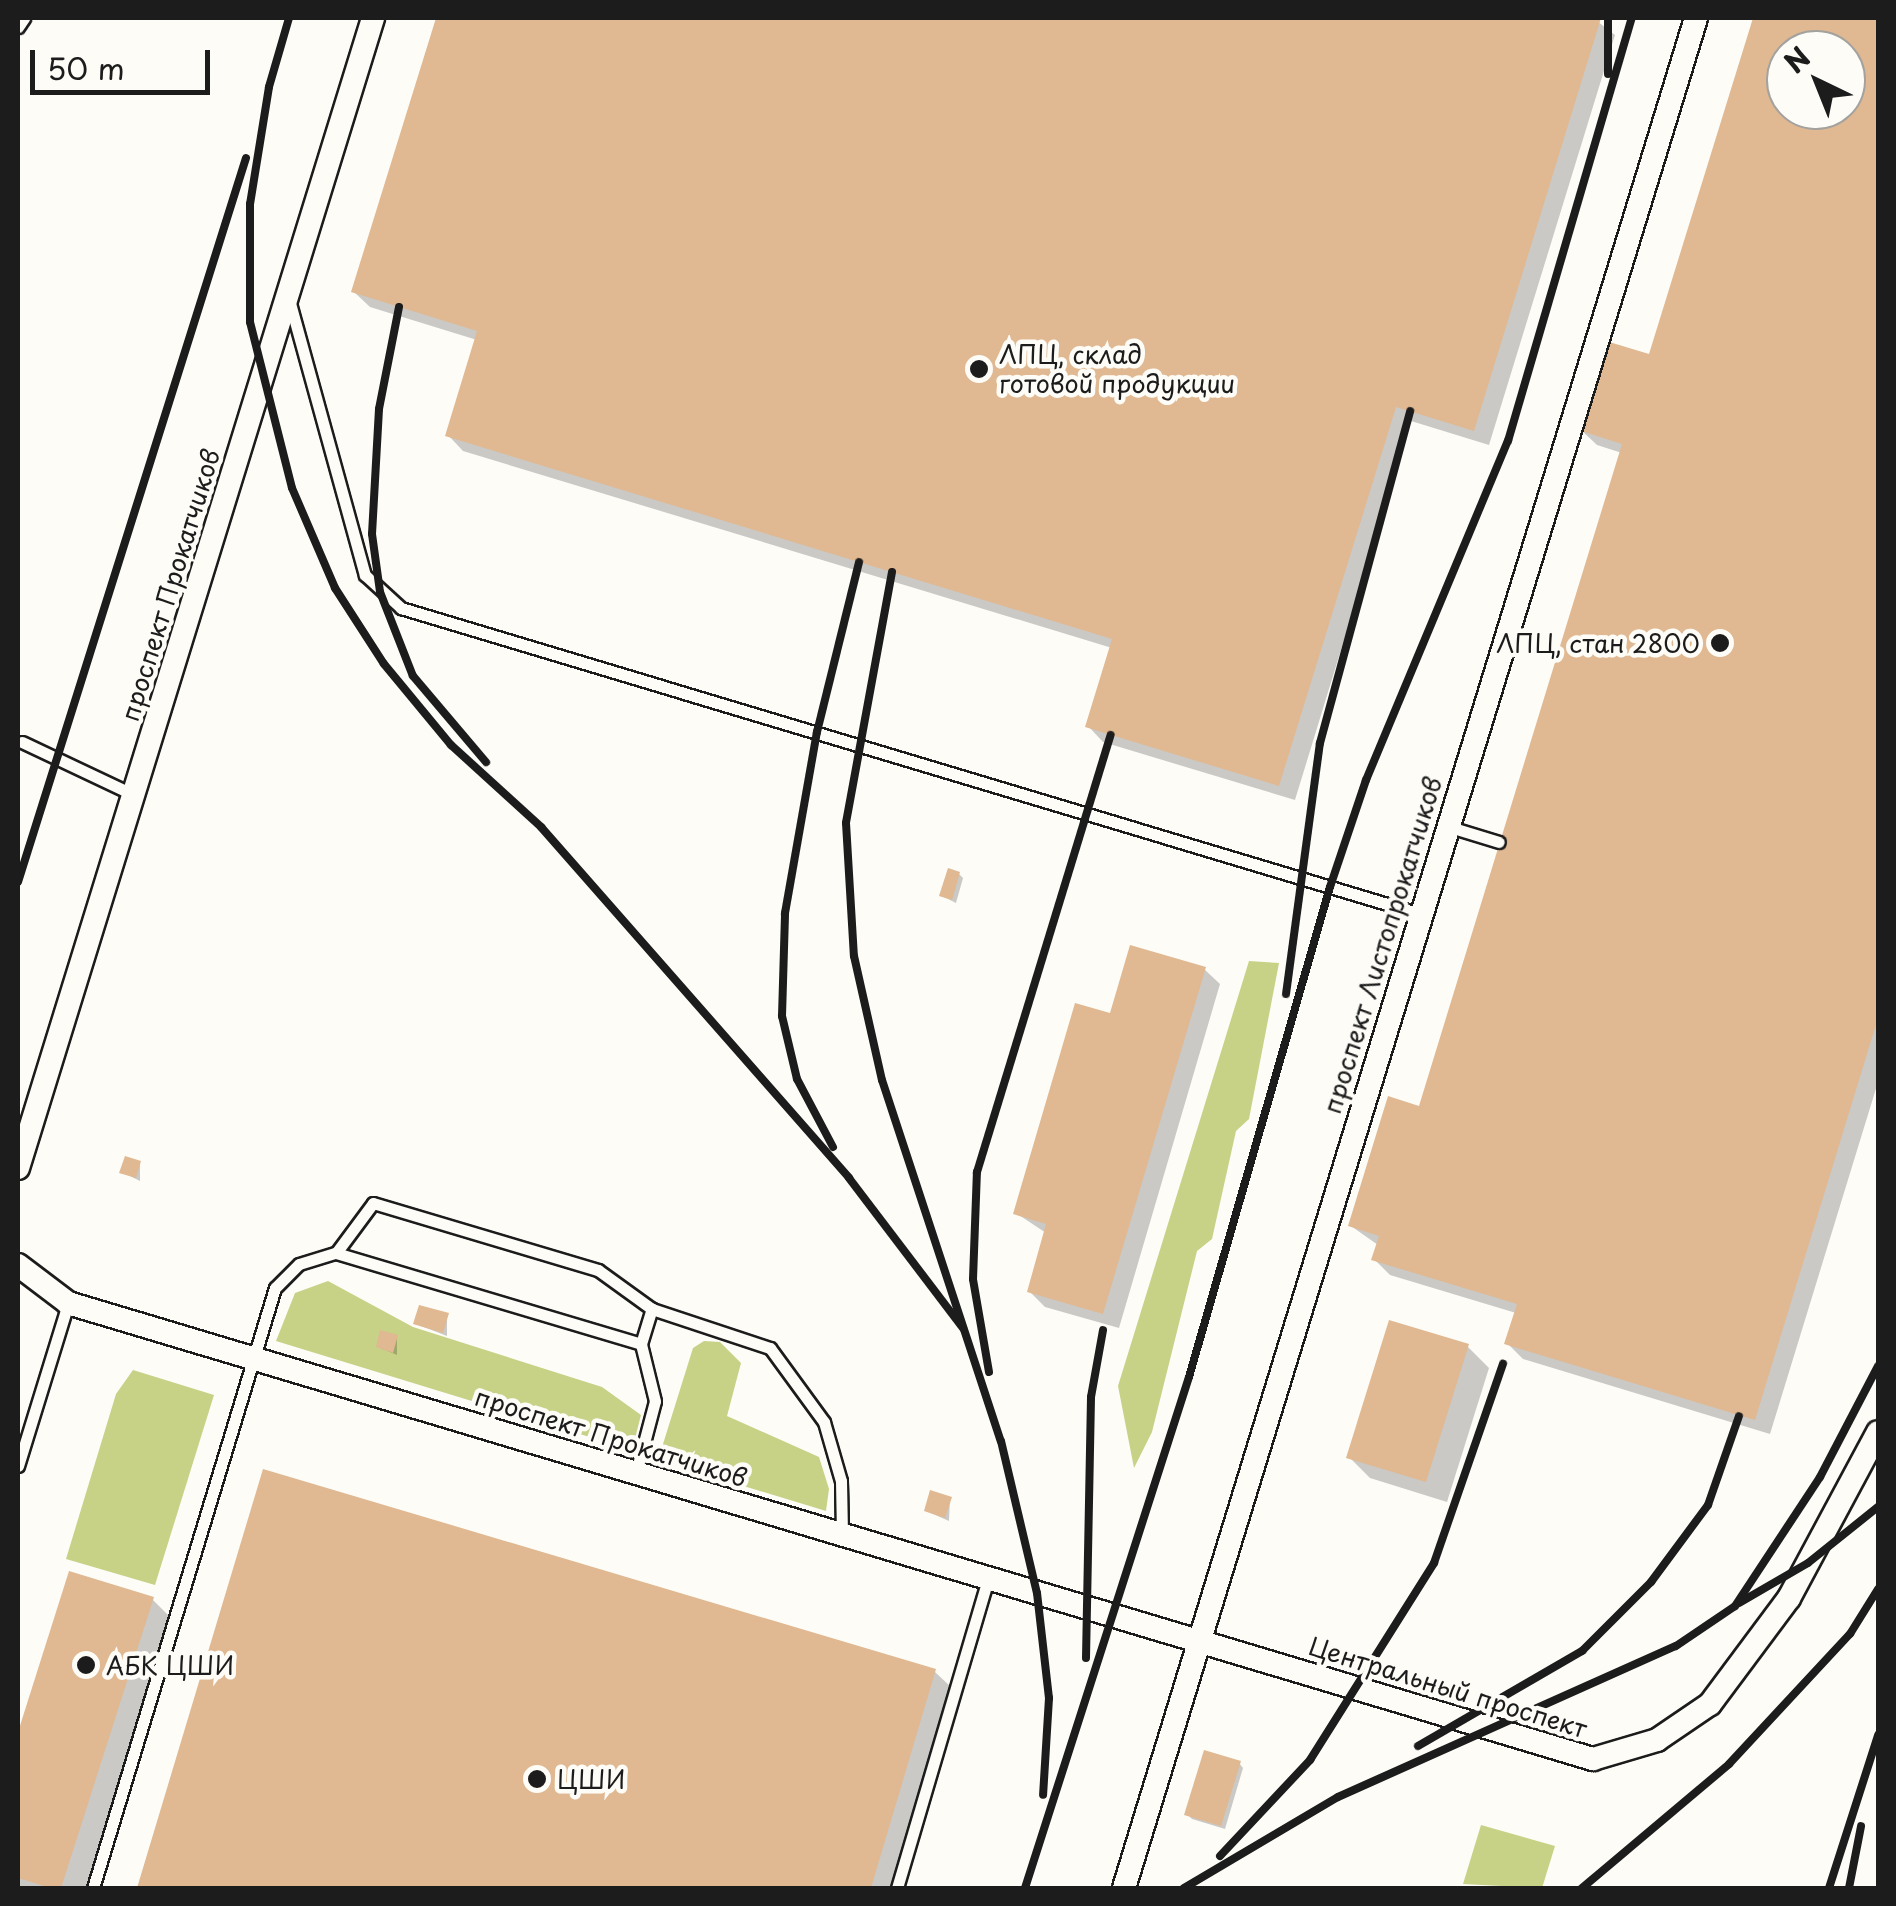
<!DOCTYPE html>
<meta charset="utf-8">
<style>
body{margin:0}
#map{position:relative;width:1896px;height:1906px;overflow:hidden;background:#fdfcf7;font-family:"Playpen Sans",sans-serif}
div>[style]{position:absolute}
.green>*{inset:0;background:#c7d286}
.shadow>*{inset:0;background:#0003}
.building>*{inset:0;background:#e0b891}
.roads{filter:drop-shadow(2px 0 #1c1c1c) drop-shadow(-2px 0 #1c1c1c) drop-shadow(0 2px #1c1c1c) drop-shadow(0 -2px #1c1c1c)}
.service>*{height:11px;margin:-5.5px;padding:0 5.5px;transform-origin:5.5px;border-radius:5.5px;background:#fdfcf7}
.minor>*{height:22px;margin:-11px;padding:0 11px;transform-origin:11px;border-radius:11px;background:#fdfcf7}
.rail>*{height:8px;margin:-4px;padding:0 4px;transform-origin:4px;border-radius:4px;background:#1c1c1c}
.dots>*{width:28px;height:28px;translate:-50% -50%;box-sizing:border-box;border:5px solid #fdfcf7;border-radius:50%}
span{translate:-50% -50%;white-space:nowrap;text-align:center;line-height:1.15;-webkit-text-stroke:9px #fdfcf7;paint-order:stroke}
.poi-label{font-size:25px;color:#1c1c1c}
.left{translate:0 -50%;text-align:left}
.right{translate:-100% -50%;text-align:right}
.street-label{font-size:25px;color:#1c1c1c}
.frame{position:absolute;inset:0;border:20px solid #1c1c1c;pointer-events:none}
.north{position:absolute;left:1766px;top:30px;width:100px;height:100px;box-sizing:border-box;background:#fdfcf7;border:2px solid #a3a29f;border-radius:50%;rotate:317deg;font-size:28px;font-weight:700;line-height:40px;text-align:center;color:#1c1c1c}
.north::after{content:'';display:block;margin:auto;width:35px;height:45px;background:#1c1c1c;clip-path:polygon(50% 0,100% 100%,50% 72%,0 100%)}
.scale{position:absolute;left:30px;top:50px;width:180px;height:45px;box-sizing:border-box;border:5px solid #1c1c1c;border-top:0;padding-left:12px;font-size:30px;line-height:35px;white-space:nowrap;color:#1c1c1c;-webkit-text-stroke:8px #fdfcf7;paint-order:stroke}
</style>
<div id="map">
<div class="green">
<i style="clip-path:polygon(1249px 961px,1279px 963px,1249px 1119px,1236px 1131px,1212px 1239px,1197px 1251px,1152px 1432px,1134px 1468px,1118px 1386px)"></i>
<i style="clip-path:polygon(328px 1281px,413px 1327px,602px 1387px,641px 1415px,632px 1450px,276px 1341px,295px 1293px)"></i>
<i style="clip-path:polygon(704px 1341px,720px 1342px,741px 1363px,727px 1416px,819px 1457px,829px 1489px,826px 1511px,658px 1460px,693px 1348px)"></i>
<i style="clip-path:polygon(133px 1370px,214px 1395px,155px 1585px,66px 1559px,116px 1394px)"></i>
<i style="clip-path:polygon(1481px 1825px,1555px 1846px,1542px 1888px,1463px 1884px)"></i>
</div>
<div class="shadow">
<i style="clip-path:polygon(438px 18px,1593px 18px,1615px 35px,1489px 445px,1411px 421px,1295px 800px,1103px 742px,1088px 726px,1112px 648px,463px 451px,448px 435px,477px 340px,370px 307px,354px 292px)"></i>
<i style="clip-path:polygon(evenodd,1755px 18px,1878px 18px,1878px 1082px,1770px 1434px,1523px 1359px,1507px 1343px,1516px 1313px,1390px 1275px,1374px 1259px,1378px 1245px,1351px 1226px,1420px 1109px,1622px 453px,1597px 445px,1581px 430px,1651px 357px,1755px 18px,1786px 50px,1846px 50px,1846px 110px,1786px 110px,1786px 50px)"></i>
<i style="clip-path:polygon(959px 874px,963px 878px,956px 903px,942px 896px)"></i>
<i style="clip-path:polygon(1204px 969px,1220px 984px,1119px 1328px,1045px 1307px,1029px 1291px,1046px 1233px,1016px 1213px,1112px 1016px)"></i>
<i style="clip-path:polygon(140px 1164px,140px 1181px,122px 1172px)"></i>
<i style="clip-path:polygon(447px 1315px,447px 1336px,416px 1324px)"></i>
<i style="clip-path:polygon(397px 1337px,397px 1355px,378px 1347px)"></i>
<i style="clip-path:polygon(1468px 1347px,1489px 1368px,1447px 1502px,1370px 1478px,1349px 1457px)"></i>
<i style="clip-path:polygon(264px 1472px,935px 1672px,951px 1687px,890px 1888px,139px 1888px)"></i>
<i style="clip-path:polygon(950px 1499px,949px 1521px,926px 1511px)"></i>
<i style="clip-path:polygon(71px 1574px,153px 1600px,174px 1621px,88px 1888px,18px 1888px,18px 1741px)"></i>
<i style="clip-path:polygon(1239px 1763px,1243px 1768px,1225px 1829px,1192px 1819px,1187px 1814px)"></i>
</div>
<div class="building">
<i style="clip-path:polygon(436px 18px,1601px 18px,1474px 431px,1396px 407px,1279px 786px,1085px 727px,1112px 639px,445px 436px,477px 331px,351px 292px)"></i>
<i style="clip-path:polygon(evenodd,1753px 18px,1878px 18px,1878px 1018px,1755px 1420px,1504px 1344px,1517px 1304px,1371px 1260px,1379px 1236px,1348px 1226px,1388px 1096px,1419px 1106px,1622px 444px,1578px 430px,1606px 341px,1649px 354px,1753px 18px,1786px 50px,1846px 50px,1846px 110px,1786px 110px,1786px 50px)"></i>
<i style="clip-path:polygon(948px 868px,960px 872px,952px 900px,939px 896px)"></i>
<i style="clip-path:polygon(1130px 945px,1206px 967px,1103px 1314px,1027px 1292px,1046px 1224px,1013px 1214px,1075px 1003px,1110px 1013px)"></i>
<i style="clip-path:polygon(125px 1156px,141px 1161px,136px 1178px,119px 1173px)"></i>
<i style="clip-path:polygon(419px 1305px,449px 1313px,443px 1333px,413px 1324px)"></i>
<i style="clip-path:polygon(1389px 1320px,1469px 1344px,1426px 1482px,1346px 1458px)"></i>
<i style="clip-path:polygon(380px 1330px,398px 1335px,393px 1353px,376px 1347px)"></i>
<i style="clip-path:polygon(263px 1469px,936px 1669px,871px 1888px,137px 1888px)"></i>
<i style="clip-path:polygon(930px 1490px,952px 1497px,945px 1518px,924px 1511px)"></i>
<i style="clip-path:polygon(69px 1571px,154px 1597px,61px 1888px,50px 1888px,18px 1878px,18px 1732px)"></i>
<i style="clip-path:polygon(1204px 1750px,1241px 1761px,1221px 1826px,1184px 1815px)"></i>
</div>
<div class="roads">
<div class="service">
<i style="left:18px;top:27px;width:11px;rotate:-56deg"></i>
<i style="left:290px;top:303px;width:282px;rotate:74.6deg"></i>
<i style="left:365px;top:575px;width:49px;rotate:42.5deg"></i>
<i style="left:401px;top:608px;width:1064px;rotate:16.71deg"></i>
<i style="left:22px;top:742px;width:124px;rotate:25.3deg"></i>
<i style="left:1447px;top:826px;width:54px;rotate:17.1deg"></i>
<i style="left:336px;top:1253px;width:62px;rotate:-53.5deg"></i>
<i style="left:373px;top:1203px;width:235px;rotate:16.6deg"></i>
<i style="left:598px;top:1270px;width:67px;rotate:35.8deg"></i>
<i style="left:18px;top:1466px;width:170px;rotate:-72.9deg"></i>
<i style="left:636px;top:1473px;width:74px;rotate:-75.2deg"></i>
<i style="left:655px;top:1401px;width:59px;rotate:-103.8deg"></i>
<i style="left:641px;top:1344px;width:37px;rotate:-73deg"></i>
<i style="left:652px;top:1309px;width:124px;rotate:18.3deg"></i>
<i style="left:770px;top:1348px;width:92px;rotate:53.9deg"></i>
<i style="left:824px;top:1422px;width:61px;rotate:73.9deg"></i>
<i style="left:841px;top:1481px;width:54px;rotate:88.9deg"></i>
<i style="left:93px;top:1888px;width:627px;rotate:-73.13deg"></i>
<i style="left:275px;top:1288px;width:34px;rotate:-45deg"></i>
<i style="left:299px;top:1264px;width:39px;rotate:-17deg"></i>
<i style="left:336px;top:1253px;width:318px;rotate:16.6deg"></i>
<i style="left:897px;top:1888px;width:323px;rotate:-73.6deg"></i>
</div>
<div class="minor">
<i style="left:18px;top:1168px;width:1204px;rotate:-72.84deg"></i>
<i style="left:18px;top:1265px;width:63px;rotate:37.2deg"></i>
<i style="left:68px;top:1303px;width:1592px;rotate:16.65deg"></i>
<i style="left:1593px;top:1759px;width:67px;rotate:-16.5deg"></i>
<i style="left:1657px;top:1740px;width:64px;rotate:-34.2deg"></i>
<i style="left:1710px;top:1704px;width:132px;rotate:-53.3deg"></i>
<i style="left:1789px;top:1598px;width:188px;rotate:-61.8deg"></i>
<i style="left:1124px;top:1888px;width:1956px;rotate:-72.99deg"></i>
</div>
</div>
<div class="rail">
<i style="left:289px;top:18px;width:72px;rotate:106.2deg"></i>
<i style="left:269px;top:87px;width:119px;rotate:99.2deg"></i>
<i style="left:250px;top:204px;width:118px;rotate:90deg"></i>
<i style="left:250px;top:322px;width:171px;rotate:75.8deg"></i>
<i style="left:292px;top:488px;width:109px;rotate:66.7deg"></i>
<i style="left:335px;top:588px;width:90px;rotate:57.2deg"></i>
<i style="left:384px;top:664px;width:105px;rotate:50.4deg"></i>
<i style="left:451px;top:745px;width:122px;rotate:42.3deg"></i>
<i style="left:541px;top:827px;width:467px;rotate:48.7deg"></i>
<i style="left:849px;top:1178px;width:188px;rotate:52.8deg"></i>
<i style="left:1608px;top:74px;width:56px;rotate:-90deg"></i>
<i style="left:399px;top:307px;width:104px;rotate:101.1deg"></i>
<i style="left:379px;top:409px;width:125px;rotate:93.2deg"></i>
<i style="left:372px;top:534px;width:59px;rotate:82.1deg"></i>
<i style="left:380px;top:592px;width:90px;rotate:68.6deg"></i>
<i style="left:413px;top:676px;width:113px;rotate:49.7deg"></i>
<i style="left:892px;top:572px;width:255px;rotate:100.4deg"></i>
<i style="left:846px;top:823px;width:133px;rotate:86.6deg"></i>
<i style="left:854px;top:956px;width:127px;rotate:77.3deg"></i>
<i style="left:882px;top:1080px;width:380px;rotate:71.8deg"></i>
<i style="left:1001px;top:1441px;width:156px;rotate:76.7deg"></i>
<i style="left:1037px;top:1593px;width:106px;rotate:83.5deg"></i>
<i style="left:1049px;top:1698px;width:97px;rotate:93.5deg"></i>
<i style="left:18px;top:882px;width:759px;rotate:-72.52deg"></i>
<i style="left:1286px;top:994px;width:253px;rotate:-82.3deg"></i>
<i style="left:1320px;top:743px;width:344px;rotate:-74.8deg"></i>
<i style="left:833px;top:1147px;width:77px;rotate:-117.9deg"></i>
<i style="left:797px;top:1079px;width:65px;rotate:-103.4deg"></i>
<i style="left:782px;top:1016px;width:103px;rotate:-88.3deg"></i>
<i style="left:785px;top:913px;width:184px;rotate:-80deg"></i>
<i style="left:817px;top:732px;width:175px;rotate:-76.1deg"></i>
<i style="left:989px;top:1372px;width:94px;rotate:-99.8deg"></i>
<i style="left:973px;top:1279px;width:107px;rotate:-87.9deg"></i>
<i style="left:977px;top:1172px;width:457px;rotate:-73deg"></i>
<i style="left:1739px;top:1603px;width:80px;rotate:-30.1deg"></i>
<i style="left:1808px;top:1563px;width:90px;rotate:-38.7deg"></i>
<i style="left:1086px;top:1658px;width:261px;rotate:-88.9deg"></i>
<i style="left:1091px;top:1397px;width:68px;rotate:-79.8deg"></i>
<i style="left:1418px;top:1746px;width:190px;rotate:-30.1deg"></i>
<i style="left:1582px;top:1651px;width:98px;rotate:-45deg"></i>
<i style="left:1651px;top:1582px;width:96px;rotate:-53.5deg"></i>
<i style="left:1708px;top:1505px;width:94px;rotate:-70.8deg"></i>
<i style="left:1220px;top:1856px;width:132px;rotate:-46.8deg"></i>
<i style="left:1310px;top:1760px;width:233px;rotate:-57.8deg"></i>
<i style="left:1434px;top:1563px;width:211px;rotate:-70.9deg"></i>
<i style="left:1025px;top:1888px;width:537px;rotate:-72.21deg"></i>
<i style="left:1189px;top:1377px;width:510px;rotate:-73.95deg"></i>
<i style="left:1330px;top:887px;width:113px;rotate:-71.4deg"></i>
<i style="left:1366px;top:780px;width:368px;rotate:-67.3deg"></i>
<i style="left:1508px;top:441px;width:441px;rotate:-73.7deg"></i>
<i style="left:1184px;top:1888px;width:179px;rotate:-30.6deg"></i>
<i style="left:1338px;top:1797px;width:370px;rotate:-24.1deg"></i>
<i style="left:1676px;top:1646px;width:71px;rotate:-34.1deg"></i>
<i style="left:1735px;top:1606px;width:154px;rotate:-56.6deg"></i>
<i style="left:1820px;top:1477px;width:125px;rotate:-62.4deg"></i>
<i style="left:1582px;top:1888px;width:192px;rotate:-40.1deg"></i>
<i style="left:1729px;top:1764px;width:178px;rotate:-47.1deg"></i>
<i style="left:1850px;top:1634px;width:53px;rotate:-58.1deg"></i>
<i style="left:1829px;top:1888px;width:161px;rotate:-72.2deg"></i>
<i style="left:1849px;top:1888px;width:63px;rotate:-79deg"></i>
</div>
<div class="dots">
<i style="left:979px;top:369px;background:#1c1c1c"></i>
<i style="left:1720px;top:643px;background:#1c1c1c"></i>
<i style="left:86px;top:1665px;background:#1c1c1c"></i>
<i style="left:537px;top:1779px;background:#1c1c1c"></i>
</div>
<div class="poi-label">
<span class="left" style="left:999px;top:369px">ЛПЦ, склад<br>готовой продукции</span>
<span class="right" style="left:1700px;top:643px">ЛПЦ, стан 2800</span>
<span class="left" style="left:106px;top:1665px">АБК ЦШИ</span>
<span class="left" style="left:557px;top:1779px">ЦШИ</span>
</div>
<div class="street-label">
<span style="left:170px;top:585px;rotate:-73deg">проспект Прокатчиков</span>
<span style="left:1382px;top:945px;rotate:-73deg">проспект Листопрокатчиков</span>
<span style="left:611px;top:1437px;rotate:17deg">проспект Прокатчиков</span>
<span style="left:1448px;top:1687px;rotate:17deg">Центральный проспект</span>
</div>
<div class="frame"></div>
<div class="north">N</div>
<div class="scale">50 m</div>
</div>
